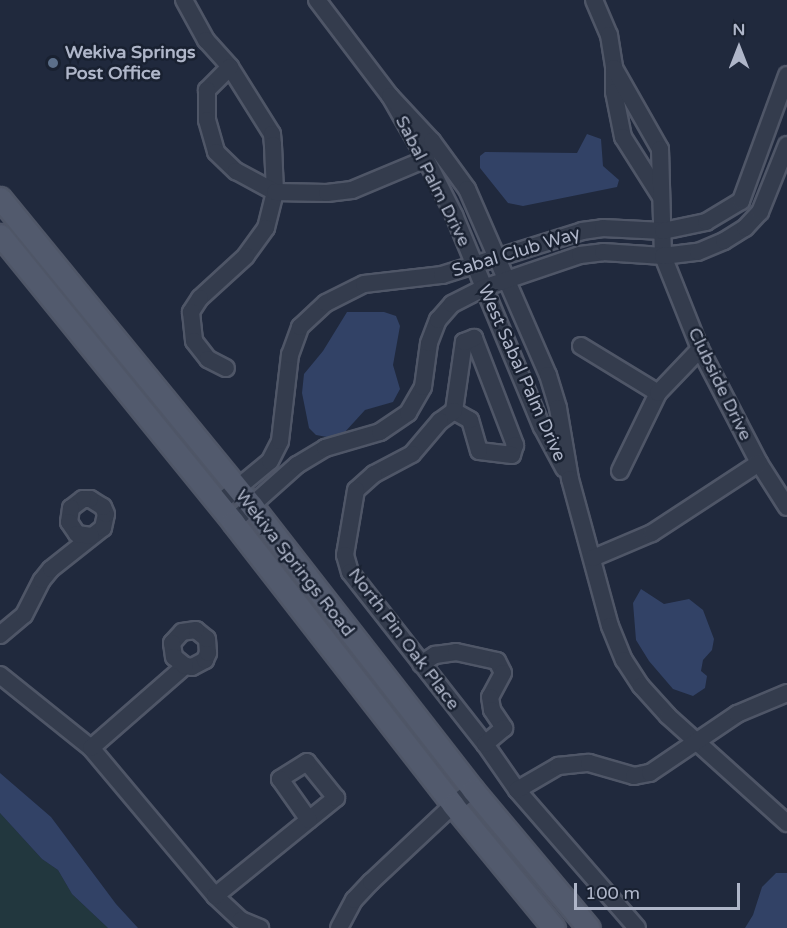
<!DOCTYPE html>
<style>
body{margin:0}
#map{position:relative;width:787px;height:928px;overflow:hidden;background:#20293d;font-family:"Varela Round",sans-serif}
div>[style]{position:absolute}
.green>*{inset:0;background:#22373e}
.water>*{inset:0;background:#324266}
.roads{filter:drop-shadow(2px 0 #4f5667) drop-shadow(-2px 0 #4f5667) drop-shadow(0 2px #4f5667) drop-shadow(0 -2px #4f5667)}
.minor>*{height:16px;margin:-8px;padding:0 8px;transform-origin:8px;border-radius:8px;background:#343c4d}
.major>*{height:21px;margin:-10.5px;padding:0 10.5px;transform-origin:10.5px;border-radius:10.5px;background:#525a6d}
.dots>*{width:16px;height:16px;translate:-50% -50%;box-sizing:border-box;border:3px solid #192131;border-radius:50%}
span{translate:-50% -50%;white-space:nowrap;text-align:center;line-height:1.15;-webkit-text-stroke:5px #192131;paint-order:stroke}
.poi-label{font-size:18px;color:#afb6c9;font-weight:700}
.left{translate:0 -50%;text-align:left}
.street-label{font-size:18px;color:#afb6c9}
.north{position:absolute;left:709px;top:18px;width:60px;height:60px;-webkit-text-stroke:4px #192131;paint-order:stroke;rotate:0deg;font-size:16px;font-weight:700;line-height:24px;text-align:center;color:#afb6c9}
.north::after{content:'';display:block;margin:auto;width:21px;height:27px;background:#afb6c9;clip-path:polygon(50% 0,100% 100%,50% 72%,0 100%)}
.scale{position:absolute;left:574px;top:883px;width:166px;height:27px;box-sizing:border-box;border:3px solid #afb6c9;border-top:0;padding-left:8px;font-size:18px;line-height:21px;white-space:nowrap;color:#afb6c9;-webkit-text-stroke:4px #192131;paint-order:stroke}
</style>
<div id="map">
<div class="green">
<i style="clip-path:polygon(0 813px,42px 859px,58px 870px,72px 894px,108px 928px,0 928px)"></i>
</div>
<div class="water">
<i style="clip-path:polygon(587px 134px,601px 139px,603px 166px,619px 180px,617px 187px,523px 206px,508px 203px,480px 168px,480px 156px,485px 152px,577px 153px)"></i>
<i style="clip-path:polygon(347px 312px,384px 312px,396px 316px,400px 326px,393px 365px,400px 389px,393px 402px,365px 410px,344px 433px,327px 437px,316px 435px,309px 428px,302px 393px,304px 374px,323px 351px)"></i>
<i style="clip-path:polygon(641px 589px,664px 604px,689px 599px,703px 610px,714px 639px,712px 650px,703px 660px,701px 671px,707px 676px,705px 688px,693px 696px,673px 689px,649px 661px,636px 640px,633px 603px)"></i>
<i style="clip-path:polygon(0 773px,51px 817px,116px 904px,138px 928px,108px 928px,72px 894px,58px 870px,42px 859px,0 813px)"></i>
<i style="clip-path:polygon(776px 873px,787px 873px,787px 928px,745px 928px,753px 915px,762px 887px)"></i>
</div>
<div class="roads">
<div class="minor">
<i style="left:184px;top:0;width:46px;rotate:61.2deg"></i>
<i style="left:206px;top:40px;width:36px;rotate:48deg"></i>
<i style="left:230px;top:67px;width:79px;rotate:57.9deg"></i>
<i style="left:272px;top:134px;width:11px;rotate:85deg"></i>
<i style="left:273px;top:145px;width:47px;rotate:87.6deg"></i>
<i style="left:275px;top:192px;width:37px;rotate:104deg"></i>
<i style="left:266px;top:228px;width:34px;rotate:126deg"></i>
<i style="left:246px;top:256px;width:62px;rotate:137.6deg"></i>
<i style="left:200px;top:298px;width:17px;rotate:123deg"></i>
<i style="left:191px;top:312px;width:29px;rotate:84deg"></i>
<i style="left:194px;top:341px;width:23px;rotate:52deg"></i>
<i style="left:208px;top:359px;width:20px;rotate:27deg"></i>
<i style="left:317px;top:0;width:121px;rotate:52.8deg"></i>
<i style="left:390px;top:96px;width:73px;rotate:60.3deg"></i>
<i style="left:426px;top:159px;width:63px;rotate:63.4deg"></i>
<i style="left:454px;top:215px;width:230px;rotate:67.5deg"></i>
<i style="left:542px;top:427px;width:47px;rotate:61.8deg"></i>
<i style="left:594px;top:0;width:38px;rotate:67deg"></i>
<i style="left:609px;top:35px;width:33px;rotate:81deg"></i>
<i style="left:614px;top:68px;width:24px;rotate:90deg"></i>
<i style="left:614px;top:92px;width:46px;rotate:78.7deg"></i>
<i style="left:623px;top:137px;width:71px;rotate:57.7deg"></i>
<i style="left:230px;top:67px;width:33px;rotate:135deg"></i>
<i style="left:207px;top:90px;width:30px;rotate:90deg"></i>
<i style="left:207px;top:120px;width:33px;rotate:74deg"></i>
<i style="left:216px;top:152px;width:28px;rotate:44deg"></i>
<i style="left:236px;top:171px;width:44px;rotate:28.3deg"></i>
<i style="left:275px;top:192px;width:52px;rotate:1.1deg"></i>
<i style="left:327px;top:193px;width:25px;rotate:-7deg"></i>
<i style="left:352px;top:190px;width:80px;rotate:-22.7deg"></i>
<i style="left:614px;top:68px;width:93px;rotate:60.4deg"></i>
<i style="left:660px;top:149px;width:107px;rotate:88.4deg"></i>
<i style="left:663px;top:256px;width:100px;rotate:68.3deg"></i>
<i style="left:700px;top:349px;width:128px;rotate:62.6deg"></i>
<i style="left:759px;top:463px;width:52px;rotate:57.5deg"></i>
<i style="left:390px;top:96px;width:62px;rotate:47deg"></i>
<i style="left:432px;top:141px;width:59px;rotate:53.9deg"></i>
<i style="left:467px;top:189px;width:203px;rotate:66.5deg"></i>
<i style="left:548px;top:375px;width:34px;rotate:73deg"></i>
<i style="left:558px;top:408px;width:72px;rotate:80.4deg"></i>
<i style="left:570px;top:479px;width:152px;rotate:74.8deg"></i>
<i style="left:610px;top:626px;width:37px;rotate:68deg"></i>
<i style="left:624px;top:660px;width:31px;rotate:57deg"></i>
<i style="left:641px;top:686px;width:40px;rotate:48deg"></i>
<i style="left:668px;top:716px;width:160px;rotate:42deg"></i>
<i style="left:474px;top:338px;width:115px;rotate:69deg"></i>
<i style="left:515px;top:445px;width:10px;rotate:107deg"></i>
<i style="left:512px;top:455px;width:33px;rotate:-173deg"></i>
<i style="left:479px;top:451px;width:32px;rotate:-106deg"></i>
<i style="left:470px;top:420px;width:18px;rotate:-151deg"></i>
<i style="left:454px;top:411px;width:70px;rotate:-81.8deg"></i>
<i style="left:464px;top:342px;width:11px;rotate:-22deg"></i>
<i style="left:581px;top:346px;width:90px;rotate:31.4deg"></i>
<i style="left:454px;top:411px;width:17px;rotate:144deg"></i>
<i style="left:440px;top:421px;width:43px;rotate:130.3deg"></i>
<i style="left:412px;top:454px;width:43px;rotate:152.2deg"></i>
<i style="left:374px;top:474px;width:24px;rotate:138deg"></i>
<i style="left:356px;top:490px;width:66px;rotate:99.6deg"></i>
<i style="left:345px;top:555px;width:18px;rotate:74deg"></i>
<i style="left:350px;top:572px;width:219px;rotate:51.9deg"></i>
<i style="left:485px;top:744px;width:56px;rotate:55.2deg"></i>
<i style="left:517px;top:790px;width:183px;rotate:49deg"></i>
<i style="left:620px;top:471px;width:87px;rotate:-64deg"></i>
<i style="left:658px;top:393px;width:61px;rotate:-46.3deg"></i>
<i style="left:218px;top:504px;width:67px;rotate:-39.6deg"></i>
<i style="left:270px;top:461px;width:22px;rotate:-63deg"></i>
<i style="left:280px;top:441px;width:87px;rotate:-83.4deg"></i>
<i style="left:290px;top:355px;width:30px;rotate:-70deg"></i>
<i style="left:300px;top:327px;width:35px;rotate:-43deg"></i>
<i style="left:326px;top:303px;width:42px;rotate:-26.6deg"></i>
<i style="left:364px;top:284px;width:79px;rotate:-6.6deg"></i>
<i style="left:442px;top:275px;width:147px;rotate:-17.4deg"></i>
<i style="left:582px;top:231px;width:21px;rotate:-8deg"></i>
<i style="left:603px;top:228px;width:60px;rotate:2.9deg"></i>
<i style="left:663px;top:231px;width:44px;rotate:-11.8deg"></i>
<i style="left:706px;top:222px;width:41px;rotate:-31deg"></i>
<i style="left:741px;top:201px;width:134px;rotate:-69.9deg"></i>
<i style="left:233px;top:522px;width:86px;rotate:-41.7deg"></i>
<i style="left:297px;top:465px;width:33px;rotate:-31deg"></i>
<i style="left:325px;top:448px;width:57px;rotate:-16.2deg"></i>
<i style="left:380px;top:432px;width:34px;rotate:-34deg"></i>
<i style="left:408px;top:413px;width:30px;rotate:-60deg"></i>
<i style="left:423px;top:387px;width:44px;rotate:-82.2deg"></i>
<i style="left:429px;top:343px;width:25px;rotate:-69deg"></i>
<i style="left:438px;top:320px;width:21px;rotate:-49deg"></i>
<i style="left:452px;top:304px;width:35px;rotate:-27deg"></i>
<i style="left:483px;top:288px;width:102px;rotate:-18.8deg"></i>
<i style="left:580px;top:255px;width:23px;rotate:-7deg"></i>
<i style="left:603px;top:252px;width:60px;rotate:3.8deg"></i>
<i style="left:663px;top:256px;width:35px;rotate:-7deg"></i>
<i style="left:698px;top:252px;width:28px;rotate:-23deg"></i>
<i style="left:724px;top:241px;width:25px;rotate:-32deg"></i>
<i style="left:745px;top:228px;width:22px;rotate:-47deg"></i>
<i style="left:760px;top:212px;width:72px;rotate:-68.1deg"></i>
<i style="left:593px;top:558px;width:64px;rotate:-23deg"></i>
<i style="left:652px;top:533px;width:128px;rotate:-33.2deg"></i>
<i style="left:0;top:635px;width:31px;rotate:-40deg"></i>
<i style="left:24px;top:615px;width:39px;rotate:-63deg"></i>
<i style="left:42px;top:580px;width:14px;rotate:-51deg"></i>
<i style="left:51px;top:569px;width:66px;rotate:-38.3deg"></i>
<i style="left:103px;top:528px;width:14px;rotate:-78deg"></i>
<i style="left:106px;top:514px;width:8px;rotate:-113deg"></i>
<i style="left:103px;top:507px;width:15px;rotate:-148deg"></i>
<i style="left:90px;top:499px;width:7px;rotate:180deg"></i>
<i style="left:83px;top:499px;width:15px;rotate:143deg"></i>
<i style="left:71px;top:508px;width:14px;rotate:98deg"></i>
<i style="left:69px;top:522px;width:14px;rotate:56deg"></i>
<i style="left:77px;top:534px;width:14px;rotate:8deg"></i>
<i style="left:421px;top:664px;width:17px;rotate:-33deg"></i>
<i style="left:435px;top:655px;width:21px;rotate:-8deg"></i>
<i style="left:456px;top:652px;width:42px;rotate:12.4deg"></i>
<i style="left:497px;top:661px;width:13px;rotate:63deg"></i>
<i style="left:503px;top:673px;width:27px;rotate:118deg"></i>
<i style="left:490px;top:697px;width:13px;rotate:81deg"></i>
<i style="left:492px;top:710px;width:22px;rotate:56deg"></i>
<i style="left:504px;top:728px;width:25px;rotate:140deg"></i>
<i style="left:0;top:675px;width:117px;rotate:38.7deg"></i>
<i style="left:91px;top:748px;width:193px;rotate:50deg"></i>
<i style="left:215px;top:896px;width:35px;rotate:43deg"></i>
<i style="left:241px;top:920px;width:21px;rotate:23deg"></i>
<i style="left:91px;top:748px;width:125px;rotate:-41.1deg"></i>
<i style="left:185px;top:666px;width:7px;rotate:8deg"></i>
<i style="left:192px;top:667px;width:15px;rotate:-28deg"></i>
<i style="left:205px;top:660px;width:8px;rotate:-67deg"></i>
<i style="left:208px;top:653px;width:14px;rotate:-94deg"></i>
<i style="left:207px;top:639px;width:14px;rotate:-141deg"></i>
<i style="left:196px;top:630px;width:14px;rotate:172deg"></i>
<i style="left:182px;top:632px;width:15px;rotate:132deg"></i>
<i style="left:172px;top:643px;width:14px;rotate:82deg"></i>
<i style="left:174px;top:657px;width:14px;rotate:39deg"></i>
<i style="left:517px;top:790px;width:48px;rotate:-30.3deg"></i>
<i style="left:558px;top:766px;width:31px;rotate:-6deg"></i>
<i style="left:589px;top:763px;width:47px;rotate:16.1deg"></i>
<i style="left:634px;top:776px;width:16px;rotate:-11deg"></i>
<i style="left:650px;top:773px;width:105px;rotate:-34.1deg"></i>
<i style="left:737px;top:714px;width:54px;rotate:-22.8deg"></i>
<i style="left:215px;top:896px;width:156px;rotate:-39deg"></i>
<i style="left:336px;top:798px;width:46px;rotate:-128.9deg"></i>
<i style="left:307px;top:762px;width:32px;rotate:148deg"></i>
<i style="left:280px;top:779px;width:50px;rotate:54.7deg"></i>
<i style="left:339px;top:928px;width:32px;rotate:-62deg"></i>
<i style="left:354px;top:900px;width:25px;rotate:-47deg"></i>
<i style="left:371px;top:882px;width:112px;rotate:-43.2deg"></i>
<i style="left:453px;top:805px;width:25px;rotate:-37deg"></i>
</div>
<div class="major">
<i style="left:0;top:198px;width:398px;rotate:50.7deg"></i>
<i style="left:252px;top:506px;width:360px;rotate:52.1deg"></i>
<i style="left:473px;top:790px;width:180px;rotate:50deg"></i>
<i style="left:0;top:235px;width:370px;rotate:50.9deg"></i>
<i style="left:233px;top:522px;width:358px;rotate:52.1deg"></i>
<i style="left:453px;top:805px;width:159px;rotate:50.6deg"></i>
</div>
</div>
<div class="dots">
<i style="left:53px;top:63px;background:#5c6f8a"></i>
</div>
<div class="poi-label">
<span class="left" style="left:65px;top:63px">Wekiva Springs<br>Post Office</span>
</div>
<div class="street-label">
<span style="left:433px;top:181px;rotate:63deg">Sabal Palm Drive</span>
<span style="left:516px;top:252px;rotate:-17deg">Sabal Club Way</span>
<span style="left:522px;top:373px;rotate:66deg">West Sabal Palm Drive</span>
<span style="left:720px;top:384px;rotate:64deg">Clubside Drive</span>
<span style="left:295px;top:563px;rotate:52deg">Wekiva Springs Road</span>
<span style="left:404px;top:639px;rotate:53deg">North Pin Oak Place</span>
</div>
<div class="north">N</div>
<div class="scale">100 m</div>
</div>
